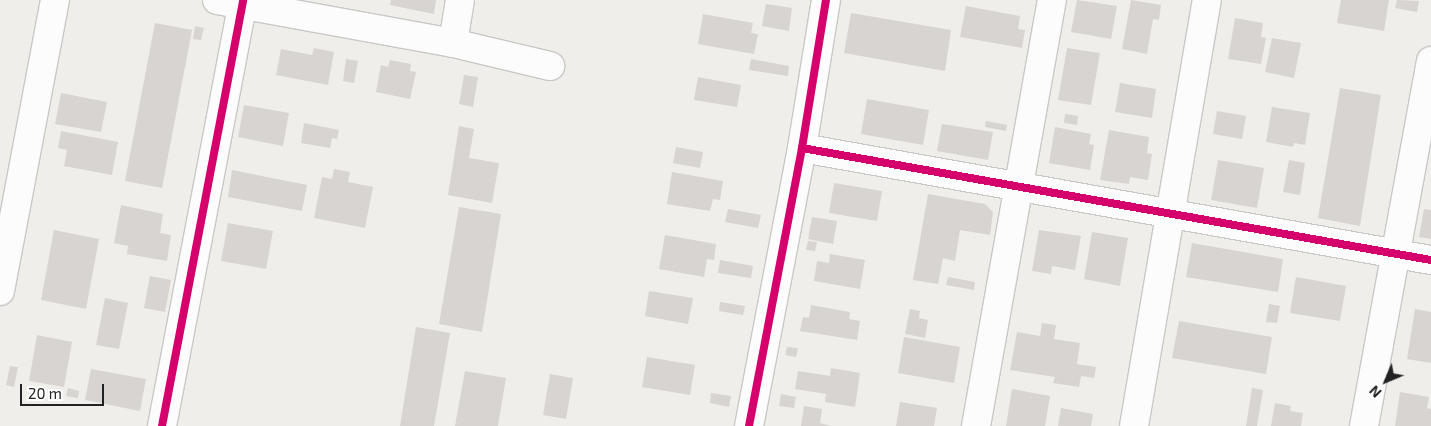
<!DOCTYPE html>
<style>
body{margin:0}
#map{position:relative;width:1431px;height:426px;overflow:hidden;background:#f0eeeb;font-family:"Exo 2",sans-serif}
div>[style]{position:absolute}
.building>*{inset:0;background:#d7d4d2}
.roads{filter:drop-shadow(1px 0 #c9c8c7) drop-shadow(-1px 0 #c9c8c7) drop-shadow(0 1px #c9c8c7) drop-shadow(0 -1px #c9c8c7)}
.minor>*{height:28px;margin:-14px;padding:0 14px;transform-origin:14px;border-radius:14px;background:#fdfcfc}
.cycleway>*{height:8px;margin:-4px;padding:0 4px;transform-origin:4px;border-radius:4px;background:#d6006c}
span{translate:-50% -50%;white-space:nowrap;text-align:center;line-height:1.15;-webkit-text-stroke:4px #fff;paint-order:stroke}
.north{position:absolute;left:1361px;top:356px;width:50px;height:50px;-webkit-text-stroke:4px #fff;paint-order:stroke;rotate:225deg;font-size:14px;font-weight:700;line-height:20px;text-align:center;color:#222}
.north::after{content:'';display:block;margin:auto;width:18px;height:22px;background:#222;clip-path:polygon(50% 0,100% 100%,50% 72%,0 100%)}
.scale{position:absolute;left:20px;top:384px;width:84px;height:22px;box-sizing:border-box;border:2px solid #222;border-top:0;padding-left:6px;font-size:15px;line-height:18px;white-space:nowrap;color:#222;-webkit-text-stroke:4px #fff;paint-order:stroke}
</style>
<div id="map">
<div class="building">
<i style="clip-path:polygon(391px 0,436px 0,434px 14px,390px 5px)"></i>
<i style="clip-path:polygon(1077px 0,1117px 6px,1111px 39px,1071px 32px)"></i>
<i style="clip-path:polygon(1131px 0,1161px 5px,1159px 20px,1153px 19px,1147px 54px,1122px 49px)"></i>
<i style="clip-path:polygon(1341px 0,1389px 0,1384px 31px,1337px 23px)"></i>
<i style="clip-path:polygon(1397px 0,1419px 1px,1417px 12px,1395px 8px)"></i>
<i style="clip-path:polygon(766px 4px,792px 8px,789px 31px,762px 26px)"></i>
<i style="clip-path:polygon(966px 6px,1020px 16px,1018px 29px,1025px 30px,1022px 48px,960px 37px)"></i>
<i style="clip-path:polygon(851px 13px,951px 30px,945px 71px,844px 53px)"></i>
<i style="clip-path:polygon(703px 14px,753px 23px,751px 33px,758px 34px,754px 54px,698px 44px)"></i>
<i style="clip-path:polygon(1235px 18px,1263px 23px,1261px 37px,1266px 38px,1261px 64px,1228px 59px)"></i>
<i style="clip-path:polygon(155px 23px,192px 30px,162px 188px,125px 181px)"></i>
<i style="clip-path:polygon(195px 26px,204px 28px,201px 40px,193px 39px)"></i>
<i style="clip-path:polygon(1272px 38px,1301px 43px,1294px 78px,1265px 72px)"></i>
<i style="clip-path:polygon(314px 48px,334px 52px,328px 85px,276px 75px,281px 49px,312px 55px)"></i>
<i style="clip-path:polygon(1067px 48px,1100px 53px,1091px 105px,1058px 100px)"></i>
<i style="clip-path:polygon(346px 59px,358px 61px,354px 83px,343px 81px)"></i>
<i style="clip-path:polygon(751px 59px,789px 66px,788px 76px,749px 70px)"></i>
<i style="clip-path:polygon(390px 60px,411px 64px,410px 71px,416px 72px,410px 99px,376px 92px,381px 65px,388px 67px)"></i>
<i style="clip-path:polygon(464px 75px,478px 77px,473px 107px,459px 104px)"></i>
<i style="clip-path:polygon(698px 77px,741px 85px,737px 107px,694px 100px)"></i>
<i style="clip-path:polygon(1120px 83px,1156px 89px,1152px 118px,1115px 112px)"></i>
<i style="clip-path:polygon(1340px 88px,1381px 95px,1360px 226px,1318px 218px)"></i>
<i style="clip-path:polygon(61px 93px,107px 102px,101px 132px,55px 124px)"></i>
<i style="clip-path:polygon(867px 99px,929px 110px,923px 145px,861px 134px)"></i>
<i style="clip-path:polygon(244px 105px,289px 113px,283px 146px,238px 137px)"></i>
<i style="clip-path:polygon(1272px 107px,1310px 113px,1305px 145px,1294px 143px,1293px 147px,1266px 142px)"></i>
<i style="clip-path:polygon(1217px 111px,1246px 116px,1242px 139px,1213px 134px)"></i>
<i style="clip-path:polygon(1065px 114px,1078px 116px,1077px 125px,1064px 123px)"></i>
<i style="clip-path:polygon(986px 121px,1007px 125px,1006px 131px,985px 127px)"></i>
<i style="clip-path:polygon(304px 123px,339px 130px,337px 139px,332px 138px,330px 148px,301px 143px)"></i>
<i style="clip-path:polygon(942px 124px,993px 132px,988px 160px,937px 151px)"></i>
<i style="clip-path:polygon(459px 126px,474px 129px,469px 158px,499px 163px,492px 203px,448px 195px)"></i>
<i style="clip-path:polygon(1055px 127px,1091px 134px,1089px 144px,1094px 145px,1090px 170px,1049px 163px)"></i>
<i style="clip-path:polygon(1109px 130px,1149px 137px,1147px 153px,1152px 154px,1148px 180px,1130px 177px,1129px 184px,1100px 180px)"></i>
<i style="clip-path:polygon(61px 131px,118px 142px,112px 175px,64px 166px,67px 150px,58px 148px)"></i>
<i style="clip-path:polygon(676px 147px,703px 152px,700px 168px,673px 163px)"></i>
<i style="clip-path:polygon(1218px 160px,1264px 168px,1257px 208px,1211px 200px)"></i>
<i style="clip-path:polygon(1289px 160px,1305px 163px,1300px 195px,1283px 192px)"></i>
<i style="clip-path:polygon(334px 169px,350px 172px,348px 182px,373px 187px,365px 228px,314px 218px,322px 177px,332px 179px)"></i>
<i style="clip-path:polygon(232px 170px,307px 185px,302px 211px,228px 197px)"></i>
<i style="clip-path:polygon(672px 172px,723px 181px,720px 200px,713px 199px,710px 211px,667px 204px)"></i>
<i style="clip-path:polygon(834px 183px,882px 191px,877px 221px,829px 213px)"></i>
<i style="clip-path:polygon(928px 194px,985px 204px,993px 212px,990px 235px,960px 230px,955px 261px,943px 258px,938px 284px,913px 280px)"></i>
<i style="clip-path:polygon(121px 205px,163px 214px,160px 233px,171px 235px,167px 261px,127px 254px,128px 246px,114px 243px)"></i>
<i style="clip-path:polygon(459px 207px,501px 214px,482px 332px,439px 324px)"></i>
<i style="clip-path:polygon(728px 209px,761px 215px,758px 228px,725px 222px)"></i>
<i style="clip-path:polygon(1424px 209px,1431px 210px,1431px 239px,1419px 237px)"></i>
<i style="clip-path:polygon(812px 217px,837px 221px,833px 244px,808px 239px)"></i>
<i style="clip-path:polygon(228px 223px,273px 231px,266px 269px,221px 261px)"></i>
<i style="clip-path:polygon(54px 230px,99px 239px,86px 309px,41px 300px)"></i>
<i style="clip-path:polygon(1039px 230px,1081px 236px,1075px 270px,1052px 266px,1051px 274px,1032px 271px)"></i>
<i style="clip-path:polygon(1092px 232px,1128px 238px,1120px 286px,1084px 279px)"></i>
<i style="clip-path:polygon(665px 235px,716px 244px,714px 260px,707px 259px,704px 277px,659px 269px)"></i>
<i style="clip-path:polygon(808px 241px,817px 242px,815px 251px,806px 250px)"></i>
<i style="clip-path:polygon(1192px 243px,1283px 259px,1278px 292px,1186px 277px)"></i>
<i style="clip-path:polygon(830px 254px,865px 260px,860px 289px,814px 281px,817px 261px,829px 263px)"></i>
<i style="clip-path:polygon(720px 260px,753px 266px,751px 278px,718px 273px)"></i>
<i style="clip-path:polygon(150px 276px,171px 280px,165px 312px,144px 308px)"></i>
<i style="clip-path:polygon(948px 277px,975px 282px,974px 290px,946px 285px)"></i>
<i style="clip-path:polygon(1296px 277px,1346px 286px,1340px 321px,1290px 313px)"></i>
<i style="clip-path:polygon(649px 291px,693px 298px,688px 324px,645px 316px)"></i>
<i style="clip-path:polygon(105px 298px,128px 303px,119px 349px,96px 345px)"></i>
<i style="clip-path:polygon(720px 302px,745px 306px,743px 315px,719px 311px)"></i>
<i style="clip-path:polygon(1269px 304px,1280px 306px,1277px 323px,1266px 322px)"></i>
<i style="clip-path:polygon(811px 305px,850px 312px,849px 319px,860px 321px,857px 340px,800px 331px,803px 317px,809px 318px)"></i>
<i style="clip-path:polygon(910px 309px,920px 311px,919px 318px,928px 320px,925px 338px,905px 334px)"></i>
<i style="clip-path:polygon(1415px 309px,1431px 312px,1431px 363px,1407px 359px)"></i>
<i style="clip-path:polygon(1179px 321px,1272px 337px,1266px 374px,1172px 358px)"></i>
<i style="clip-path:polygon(1042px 323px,1056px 325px,1054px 339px,1080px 343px,1077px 364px,1096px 367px,1094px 378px,1081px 376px,1079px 387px,1053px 383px,1055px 377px,1010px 370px,1017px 332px,1040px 336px)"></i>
<i style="clip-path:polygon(416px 327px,450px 333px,434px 426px,400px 426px)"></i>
<i style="clip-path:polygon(37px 335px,72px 342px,64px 387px,29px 381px)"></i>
<i style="clip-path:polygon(904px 337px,960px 347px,954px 383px,898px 373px)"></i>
<i style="clip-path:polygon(787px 347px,798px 348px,796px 357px,785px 355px)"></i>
<i style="clip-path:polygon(647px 357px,695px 365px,690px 395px,642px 387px)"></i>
<i style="clip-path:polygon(10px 366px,18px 367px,14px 387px,6px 385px)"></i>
<i style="clip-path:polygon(831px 368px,860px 373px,855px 407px,825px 402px,826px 394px,795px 389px,798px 371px,830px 376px)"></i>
<i style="clip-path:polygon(91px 369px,146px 379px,140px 411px,85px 400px)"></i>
<i style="clip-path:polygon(465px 371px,506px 378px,498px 426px,455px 426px)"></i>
<i style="clip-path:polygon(550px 374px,573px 378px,566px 419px,543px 415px)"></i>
<i style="clip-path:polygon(68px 388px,79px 391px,78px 398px,66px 396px)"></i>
<i style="clip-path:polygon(1252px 388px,1263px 390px,1257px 426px,1246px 426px)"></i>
<i style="clip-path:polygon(1012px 389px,1050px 396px,1045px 426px,1006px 426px)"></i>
<i style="clip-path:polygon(1400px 392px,1429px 397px,1427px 408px,1431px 409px,1431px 426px,1395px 426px)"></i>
<i style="clip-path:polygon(711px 393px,731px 396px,729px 407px,710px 403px)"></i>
<i style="clip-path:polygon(781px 394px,796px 397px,794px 408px,779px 406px)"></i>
<i style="clip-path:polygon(900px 402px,937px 408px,934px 426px,896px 426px)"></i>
<i style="clip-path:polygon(1275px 403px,1291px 406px,1290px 411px,1303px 413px,1301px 426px,1271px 426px)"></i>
<i style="clip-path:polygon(804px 406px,822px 409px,820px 423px,831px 426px,801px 426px)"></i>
<i style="clip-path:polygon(1061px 408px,1093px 414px,1091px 426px,1058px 426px)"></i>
</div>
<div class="roads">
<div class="minor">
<i style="left:217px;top:0;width:240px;rotate:10.3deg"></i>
<i style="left:453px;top:43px;width:100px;rotate:13.3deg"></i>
<i style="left:453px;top:43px;width:44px;rotate:-80.8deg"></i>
<i style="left:802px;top:148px;width:639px;rotate:10.1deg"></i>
<i style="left:0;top:291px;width:296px;rotate:-79.3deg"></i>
<i style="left:162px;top:426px;width:434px;rotate:-79.2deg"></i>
<i style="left:749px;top:426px;width:283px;rotate:-79.2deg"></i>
<i style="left:802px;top:148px;width:150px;rotate:-80.8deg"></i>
<i style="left:976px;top:426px;width:433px;rotate:-79.9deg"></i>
<i style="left:1134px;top:426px;width:432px;rotate:-80.3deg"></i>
<i style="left:1364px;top:426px;width:371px;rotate:-79.6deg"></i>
</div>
</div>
<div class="cycleway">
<i style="left:802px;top:148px;width:639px;rotate:10.1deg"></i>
<i style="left:162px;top:426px;width:434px;rotate:-79.2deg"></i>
<i style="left:749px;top:426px;width:283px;rotate:-79.2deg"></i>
<i style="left:802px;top:148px;width:150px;rotate:-80.8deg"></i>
</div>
<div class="north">N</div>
<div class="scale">20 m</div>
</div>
